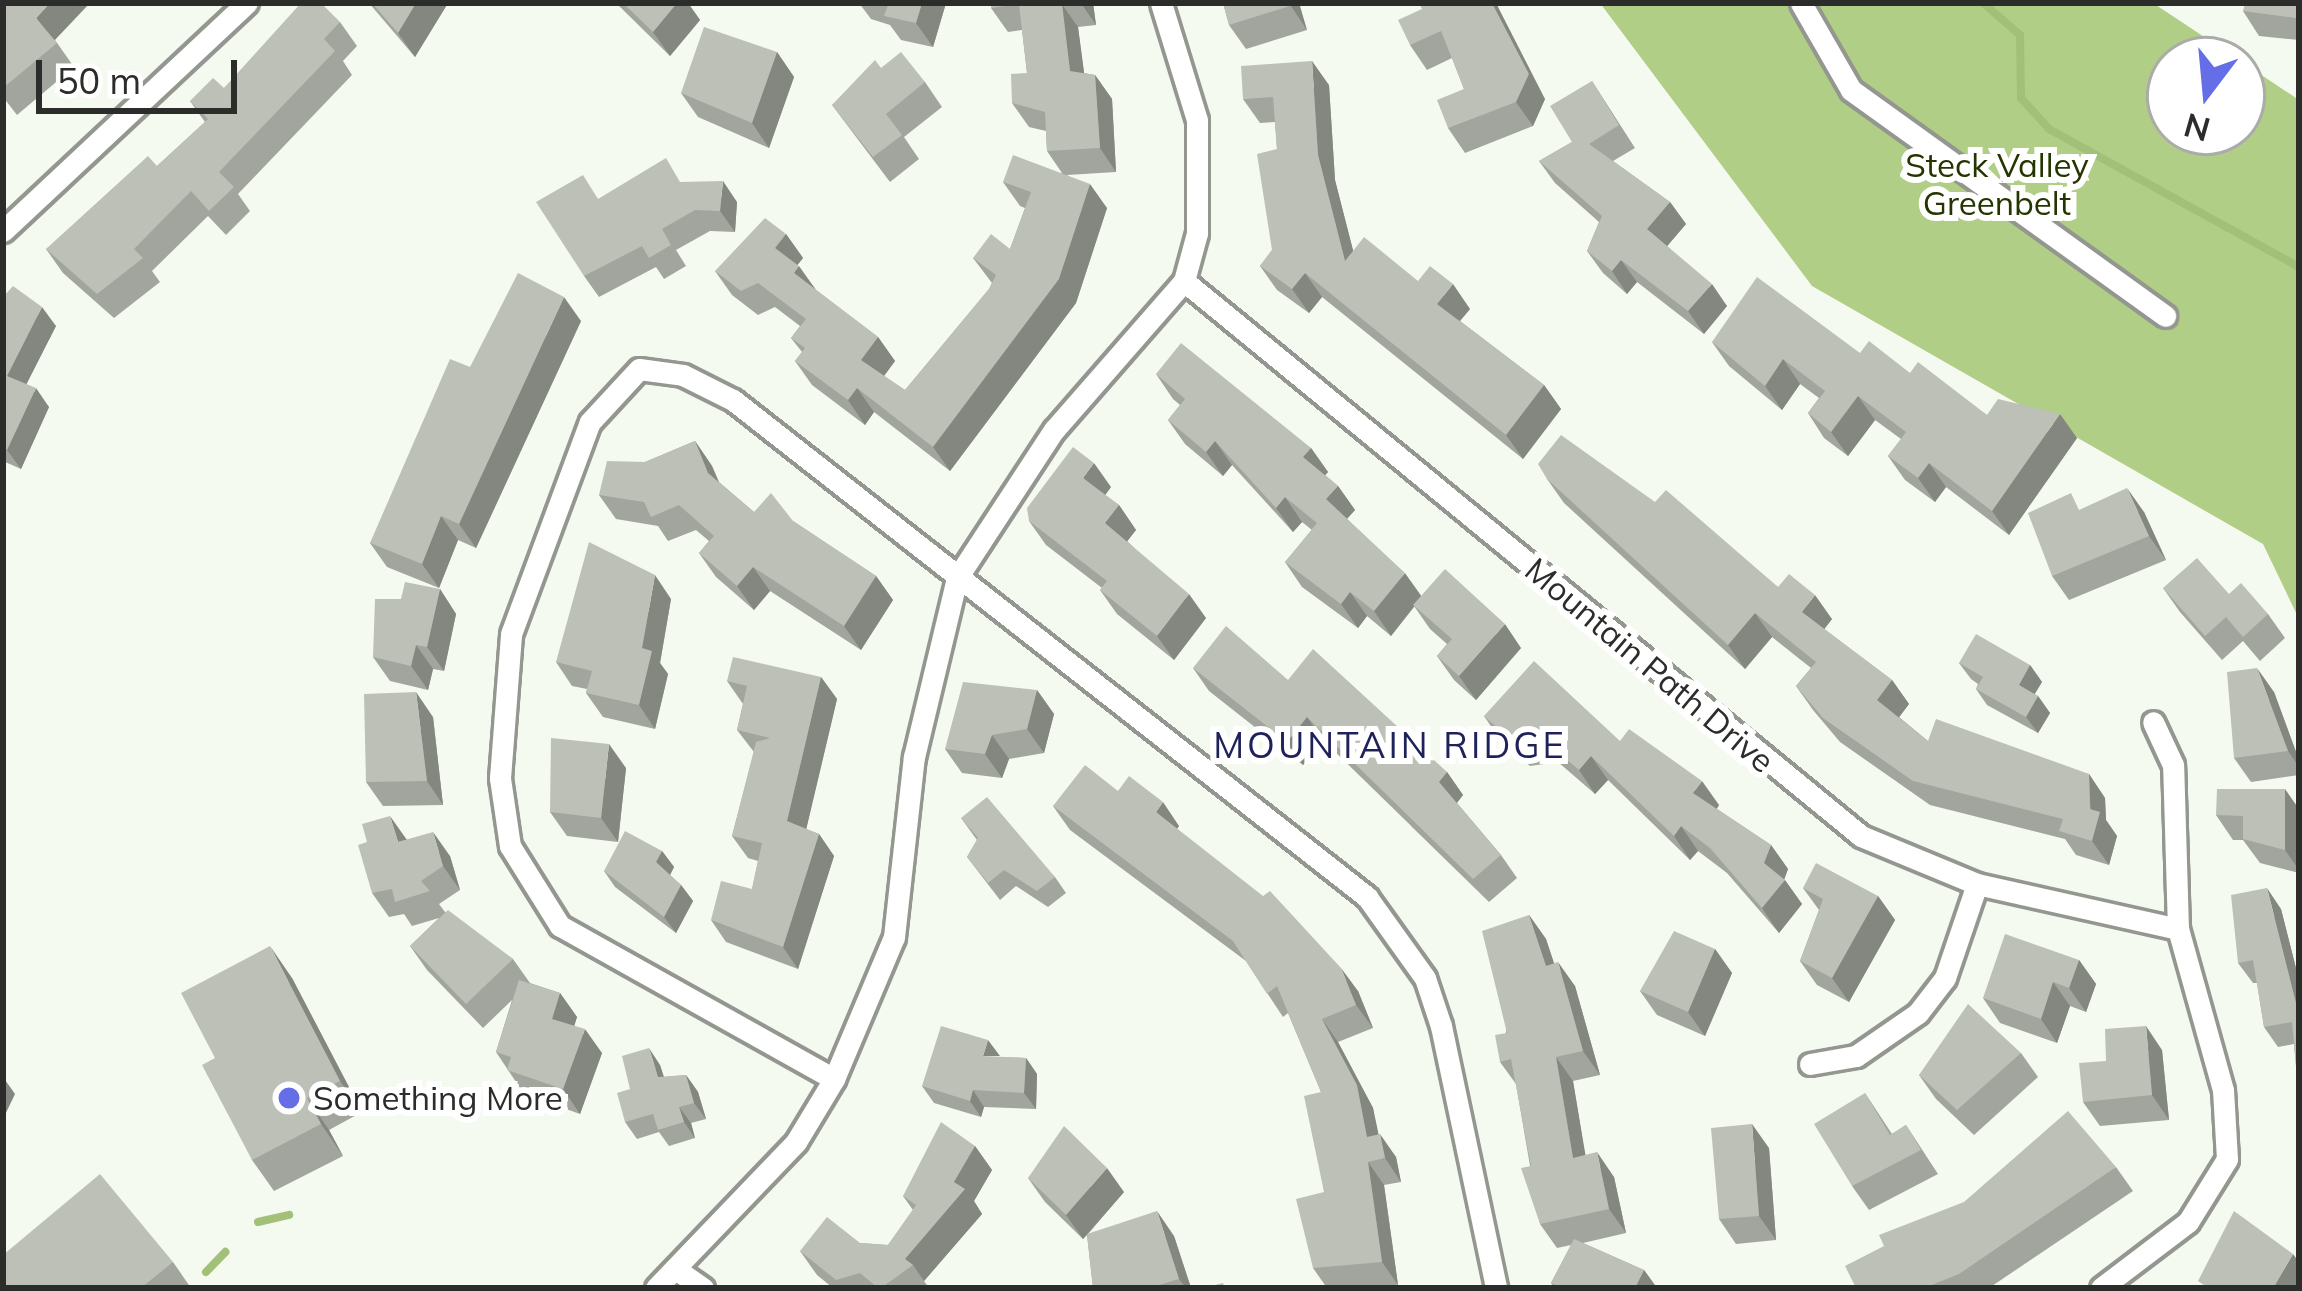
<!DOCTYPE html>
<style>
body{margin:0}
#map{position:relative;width:2302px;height:1291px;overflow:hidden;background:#f5faf1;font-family:Mulish,sans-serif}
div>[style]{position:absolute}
.forest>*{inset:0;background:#b0ce86}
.stream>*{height:8px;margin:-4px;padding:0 4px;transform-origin:4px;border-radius:4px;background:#a2c078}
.roads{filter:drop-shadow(3px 0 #93978f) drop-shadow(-3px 0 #93978f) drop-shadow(0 3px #93978f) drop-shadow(0 -3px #93978f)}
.minor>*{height:21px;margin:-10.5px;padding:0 10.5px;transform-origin:10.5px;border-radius:10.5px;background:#fff}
.wall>*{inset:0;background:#a2a59d}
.shaded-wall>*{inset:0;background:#848680}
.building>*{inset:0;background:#bcc0b7}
.dots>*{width:33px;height:33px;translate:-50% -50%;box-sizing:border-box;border:6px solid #fff;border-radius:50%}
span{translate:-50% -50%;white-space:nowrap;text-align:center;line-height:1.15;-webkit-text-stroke:12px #fff;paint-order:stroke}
.park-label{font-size:33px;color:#243500}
.street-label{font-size:33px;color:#2c2d2a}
.poi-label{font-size:33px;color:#2c2d2a}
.left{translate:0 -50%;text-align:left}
.neighbourhood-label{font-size:36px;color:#1f2159;letter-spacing:3px}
.frame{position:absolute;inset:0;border:6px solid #2c2d2a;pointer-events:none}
.north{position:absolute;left:2146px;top:36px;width:120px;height:120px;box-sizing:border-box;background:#fff;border:3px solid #ababaa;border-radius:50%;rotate:196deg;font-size:33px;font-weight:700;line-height:48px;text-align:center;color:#2c2d2a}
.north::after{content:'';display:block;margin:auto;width:42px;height:54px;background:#666ee7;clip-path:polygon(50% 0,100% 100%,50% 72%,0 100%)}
.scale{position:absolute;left:36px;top:60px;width:201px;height:54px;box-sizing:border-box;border:6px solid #2c2d2a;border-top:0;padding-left:15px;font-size:36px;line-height:42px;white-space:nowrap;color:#2c2d2a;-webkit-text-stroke:9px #fff;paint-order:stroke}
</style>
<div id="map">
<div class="forest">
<i style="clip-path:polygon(1600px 3px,2153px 3px,2239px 60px,2170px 60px,2170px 132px,2242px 132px,2242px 62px,2299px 100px,2299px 619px,2263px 544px,1812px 286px)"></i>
</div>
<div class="stream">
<i style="left:1983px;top:3px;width:49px;rotate:40.9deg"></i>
<i style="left:2020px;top:35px;width:63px;rotate:89.1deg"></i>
<i style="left:2021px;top:98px;width:42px;rotate:47.9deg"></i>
<i style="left:2049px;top:129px;width:286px;rotate:28.9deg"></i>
<i style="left:258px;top:1222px;width:32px;rotate:-13deg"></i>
<i style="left:206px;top:1272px;width:28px;rotate:-46deg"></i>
</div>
<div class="roads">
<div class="minor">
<i style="left:1801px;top:3px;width:100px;rotate:60.1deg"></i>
<i style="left:1851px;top:90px;width:387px;rotate:35.7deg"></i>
<i style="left:3px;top:231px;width:334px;rotate:-43.1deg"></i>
<i style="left:1184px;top:281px;width:875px;rotate:39.34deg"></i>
<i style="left:1861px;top:836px;width:126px;rotate:22.5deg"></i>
<i style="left:1977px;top:884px;width:206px;rotate:12.6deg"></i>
<i style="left:1810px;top:1064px;width:47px;rotate:-9.9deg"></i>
<i style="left:1856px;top:1056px;width:75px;rotate:-34.7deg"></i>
<i style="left:1918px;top:1013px;width:44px;rotate:-52.4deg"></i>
<i style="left:1945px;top:978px;width:99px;rotate:-71.2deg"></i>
<i style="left:834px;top:1079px;width:314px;rotate:-150.8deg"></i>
<i style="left:560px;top:926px;width:94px;rotate:-122deg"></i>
<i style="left:510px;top:846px;width:69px;rotate:-98.4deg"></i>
<i style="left:500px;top:778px;width:144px;rotate:-85.6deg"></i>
<i style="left:511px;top:634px;width:226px;rotate:-69.6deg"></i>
<i style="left:590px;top:422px;width:72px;rotate:-47.2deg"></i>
<i style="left:639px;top:369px;width:44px;rotate:7.8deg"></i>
<i style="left:683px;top:375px;width:56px;rotate:26.6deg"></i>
<i style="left:733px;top:400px;width:806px;rotate:38.09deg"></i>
<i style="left:1367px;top:897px;width:100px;rotate:54.4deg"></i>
<i style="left:1425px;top:978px;width:51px;rotate:71.6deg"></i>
<i style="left:1441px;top:1026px;width:268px;rotate:78.1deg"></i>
<i style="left:677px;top:1270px;width:32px;rotate:35deg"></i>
<i style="left:656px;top:1288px;width:202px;rotate:-46.2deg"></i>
<i style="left:796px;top:1142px;width:74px;rotate:-58.9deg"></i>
<i style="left:834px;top:1079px;width:154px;rotate:-67.1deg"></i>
<i style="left:894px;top:937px;width:181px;rotate:-83.7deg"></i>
<i style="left:914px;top:757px;width:184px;rotate:-76.5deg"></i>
<i style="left:957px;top:578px;width:177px;rotate:-56.8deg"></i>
<i style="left:1054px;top:430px;width:198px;rotate:-48.9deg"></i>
<i style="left:1184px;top:281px;width:50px;rotate:-74.8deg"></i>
<i style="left:1197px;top:233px;width:113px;rotate:-90deg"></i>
<i style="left:1197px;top:120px;width:122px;rotate:-107.1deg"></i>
<i style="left:2101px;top:1288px;width:109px;rotate:-37.2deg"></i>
<i style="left:2188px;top:1222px;width:74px;rotate:-58.2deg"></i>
<i style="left:2227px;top:1159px;width:69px;rotate:-93.3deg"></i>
<i style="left:2223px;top:1090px;width:167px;rotate:-105.6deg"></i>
<i style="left:2178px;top:929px;width:164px;rotate:-91.7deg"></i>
<i style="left:2173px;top:765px;width:47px;rotate:-114.9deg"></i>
</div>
</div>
<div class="wall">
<i style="clip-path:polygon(3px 3px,55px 40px,74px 67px,17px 115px,3px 97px)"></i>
<i style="clip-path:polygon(369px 3px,448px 3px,415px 57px)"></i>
<i style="clip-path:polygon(616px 3px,688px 3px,700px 20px,670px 56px)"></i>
<i style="clip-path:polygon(859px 3px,946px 3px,933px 47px,901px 40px,890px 25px,871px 19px)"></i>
<i style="clip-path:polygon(991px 3px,1093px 3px,1096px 25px,1078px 27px,1084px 73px,1095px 75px,1112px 99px,1116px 172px,1067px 175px,1107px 208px,1076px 303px,950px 471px,874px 412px,865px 425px,812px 385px,795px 361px,802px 352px,791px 338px,800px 326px,775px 307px,758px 315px,732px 295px,715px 271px,786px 234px,803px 258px,797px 265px,816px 290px,878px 337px,895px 361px,884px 376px,905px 390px,989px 289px,992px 283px,973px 258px,1010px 249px,1025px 208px,1020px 206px,1003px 182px,1062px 173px,1047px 151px,1046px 131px,1029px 127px,1012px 103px,1027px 73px,1022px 30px,1008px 32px,991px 8px)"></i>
<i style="clip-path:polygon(1223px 3px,1297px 3px,1307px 30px,1246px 49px,1229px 25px)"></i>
<i style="clip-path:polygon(2299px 3px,2299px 40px,2259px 36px,2243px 11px)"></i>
<i style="clip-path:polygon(1422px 9px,1545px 99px,1533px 126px,1465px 153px,1448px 128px,1464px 89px,1452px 58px,1427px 70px,1410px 45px)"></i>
<i style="clip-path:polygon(340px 22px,357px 46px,343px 61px,352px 75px,238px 194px,250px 211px,226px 235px,208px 216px,152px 271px,160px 282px,114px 318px,63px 273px,46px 249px,157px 166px,205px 122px,190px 101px,224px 88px)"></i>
<i style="clip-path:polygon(777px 52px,794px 77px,769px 148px,698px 117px,681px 93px)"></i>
<i style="clip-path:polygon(881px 68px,925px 82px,942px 107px,904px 137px,919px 159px,890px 182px,832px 105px)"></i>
<i style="clip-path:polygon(1592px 81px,1635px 148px,1613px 161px,1670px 202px,1686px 224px,1667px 246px,1727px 306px,1704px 334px,1637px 282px,1627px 294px,1603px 273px,1587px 251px,1599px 222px,1555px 183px,1539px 161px,1572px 142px)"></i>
<i style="clip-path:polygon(1329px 85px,1335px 180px,1353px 251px,1470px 309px,1460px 321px,1544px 385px,1561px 409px,1523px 459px,1322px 297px,1309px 313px,1277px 290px,1260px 266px,1272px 250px,1277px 149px,1275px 122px,1260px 123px,1243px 99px)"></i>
<i style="clip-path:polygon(683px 182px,737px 202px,735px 232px,710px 231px,676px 250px,686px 266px,664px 279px,656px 267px,599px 297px,584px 276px,600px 198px)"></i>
<i style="clip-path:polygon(3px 297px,56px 326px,26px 384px,49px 407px,21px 469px,3px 461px)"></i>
<i style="clip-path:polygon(581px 321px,476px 548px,458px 540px,439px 588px,387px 567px,370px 543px,470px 367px)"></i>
<i style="clip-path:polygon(1712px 342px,1860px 353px,1910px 373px,1987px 415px,2077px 438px,2009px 535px,1946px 487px,1935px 502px,1905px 480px,1888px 456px,1901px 439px,1875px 420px,1848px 456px,1824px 438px,1808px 413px,1819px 398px,1800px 384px,1782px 410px,1729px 366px)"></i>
<i style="clip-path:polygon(1156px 374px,1311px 448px,1328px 472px,1325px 475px,1338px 486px,1355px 510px,1347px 519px,1421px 596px,1521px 648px,1476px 700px,1454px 680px,1437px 656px,1447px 644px,1430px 629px,1414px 606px,1391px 636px,1367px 616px,1358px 628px,1302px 587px,1285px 562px,1312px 530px,1302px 522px,1293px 532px,1232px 465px,1223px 476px,1185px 444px,1168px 420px,1180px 405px,1173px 399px)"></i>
<i style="clip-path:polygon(695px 441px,712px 466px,719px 482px,754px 512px,793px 521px,876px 576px,893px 600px,861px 650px,770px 591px,754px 610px,716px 577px,699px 553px,709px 541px,696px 530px,668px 541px,658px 526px,616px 519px,599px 495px,645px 462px)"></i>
<i style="clip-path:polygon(1547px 479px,1655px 502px,1778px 587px,1832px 619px,1824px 629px,1892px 680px,1909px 704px,1899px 717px,1928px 741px,2089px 774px,2105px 798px,2106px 820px,2117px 836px,2109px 865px,2076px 855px,2065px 839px,1930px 805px,1840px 742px,1813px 710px,1796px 686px,1811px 668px,1772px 637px,1745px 669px,1564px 503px)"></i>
<i style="clip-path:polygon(1111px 487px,1105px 495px,1119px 505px,1136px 530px,1127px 541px,1206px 618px,1174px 660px,1117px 614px,1100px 590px,1102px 588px,1046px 545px,1029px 521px)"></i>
<i style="clip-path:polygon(2082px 509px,2144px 512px,2166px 560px,2069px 600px,2052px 576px)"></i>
<i style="clip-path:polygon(2163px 588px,2229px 594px,2268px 614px,2285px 638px,2260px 661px,2243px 641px,2222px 660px,2180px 612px)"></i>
<i style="clip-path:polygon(440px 589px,456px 614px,444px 671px,433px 669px,428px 690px,390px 681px,373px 657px,401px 599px)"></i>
<i style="clip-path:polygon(671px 599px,660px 663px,668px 674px,655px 729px,603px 717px,586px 693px,587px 689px,572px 686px,556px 662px)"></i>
<i style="clip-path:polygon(1959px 663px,2030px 665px,2042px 682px,2034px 694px,2038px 696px,2050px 713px,2038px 733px,1987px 705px,1976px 689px,1978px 684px,1971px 679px)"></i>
<i style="clip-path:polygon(1193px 668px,1288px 680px,1447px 772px,1463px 795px,1457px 803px,1501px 855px,1517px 878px,1489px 902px,1323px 740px,1303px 765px,1209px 691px)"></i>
<i style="clip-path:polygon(821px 677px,837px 699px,806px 829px,819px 834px,834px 856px,798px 969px,726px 942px,711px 920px,752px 889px,758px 861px,748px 858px,732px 836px,754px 752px,737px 730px,743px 704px,727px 681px)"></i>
<i style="clip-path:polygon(1037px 690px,1054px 714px,1044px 753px,1009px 759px,1002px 778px,962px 773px,945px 749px)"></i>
<i style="clip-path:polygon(2274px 692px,2299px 760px,2299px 775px,2251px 782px,2234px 758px)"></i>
<i style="clip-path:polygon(1484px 716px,1620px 741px,1719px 805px,1717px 809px,1771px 845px,1788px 869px,1784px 879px,1802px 904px,1779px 933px,1727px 873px,1698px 851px,1690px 860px,1608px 780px,1595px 794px,1558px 762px,1530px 766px,1501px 741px)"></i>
<i style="clip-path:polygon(433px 717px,443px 805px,383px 806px,366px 782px)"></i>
<i style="clip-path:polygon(626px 768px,618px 842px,567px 836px,550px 812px)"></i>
<i style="clip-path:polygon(1118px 791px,1179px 826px,1177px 829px,1358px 991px,1373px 1028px,1338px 1042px,1373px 1108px,1378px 1134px,1396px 1157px,1401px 1182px,1384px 1185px,1398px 1285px,1365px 1288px,1327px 1288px,1313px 1268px,1324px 1192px,1321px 1092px,1288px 1013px,1283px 1017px,1246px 961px,1070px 830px,1053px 806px)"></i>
<i style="clip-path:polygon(2299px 809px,2299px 873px,2260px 863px,2243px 840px,2233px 840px,2216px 815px)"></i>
<i style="clip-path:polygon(961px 818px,1055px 877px,1066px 893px,1048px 907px,1016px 886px,1000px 900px,967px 857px,977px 840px)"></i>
<i style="clip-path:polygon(407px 840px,450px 856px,460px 890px,439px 904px,445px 912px,513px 959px,530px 983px,560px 993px,577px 1017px,574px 1026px,602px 1053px,580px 1114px,524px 1094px,496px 1052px,512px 1000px,483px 1028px,427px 970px,410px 946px,439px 918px,412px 926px,404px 914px,389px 917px,372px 893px)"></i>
<i style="clip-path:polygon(662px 851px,674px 867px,670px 875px,681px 885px,693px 901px,676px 933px,615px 887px,604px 871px)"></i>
<i style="clip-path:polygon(1803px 888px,1878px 896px,1895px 920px,1849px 1002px,1817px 985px,1800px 961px,1819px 910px)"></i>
<i style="clip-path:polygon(2281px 909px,2299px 980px,2299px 1080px,2297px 1077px,2294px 1044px,2278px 1047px,2264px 1027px,2257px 983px,2253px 983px,2238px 963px)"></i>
<i style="clip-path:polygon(1529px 915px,1546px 939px,1554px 964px,1575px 986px,1600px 1075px,1573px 1081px,1585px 1155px,1614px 1177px,1626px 1233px,1583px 1243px,1644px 1270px,1657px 1288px,1554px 1288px,1551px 1283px,1571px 1245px,1557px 1248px,1540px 1224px,1516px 1084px,1500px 1062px)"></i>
<i style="clip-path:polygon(1715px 949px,1732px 973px,1705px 1036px,1657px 1015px,1640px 991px)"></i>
<i style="clip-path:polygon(2079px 960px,2096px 984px,2086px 1012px,2070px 1006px,2057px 1043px,2000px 1023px,1983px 998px)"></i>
<i style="clip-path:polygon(292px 978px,362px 1112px,329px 1130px,343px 1156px,274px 1191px,252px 1160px,215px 1058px)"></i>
<i style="clip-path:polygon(2162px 1050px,2169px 1120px,2100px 1126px,2083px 1102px,2106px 1061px)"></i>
<i style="clip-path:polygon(2021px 1053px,2038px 1077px,1974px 1135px,1936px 1099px,1919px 1075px)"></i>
<i style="clip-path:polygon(1000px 1057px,1026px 1058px,1037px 1074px,1036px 1109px,984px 1107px,981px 1117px,934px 1103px,922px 1086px)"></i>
<i style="clip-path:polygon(660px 1065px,664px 1077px,686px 1075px,698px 1092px,706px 1119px,691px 1123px,695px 1138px,669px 1146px,659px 1132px,637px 1139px,625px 1122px,630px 1089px)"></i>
<i style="clip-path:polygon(1865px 1093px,1892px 1134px,1906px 1125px,1938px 1174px,1869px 1210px,1852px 1186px)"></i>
<i style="clip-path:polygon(975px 1146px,992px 1170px,974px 1201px,982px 1214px,924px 1281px,929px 1288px,833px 1288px,817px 1275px,800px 1251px,860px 1243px,888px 1245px,913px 1210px,903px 1196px)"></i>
<i style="clip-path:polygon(1769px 1148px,1776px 1240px,1736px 1244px,1719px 1219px)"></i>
<i style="clip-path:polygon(2116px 1167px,2133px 1191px,1989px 1288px,1856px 1288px)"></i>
<i style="clip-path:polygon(1028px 1178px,1124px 1192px,1088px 1234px,1174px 1236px,1191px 1288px,1093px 1288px,1087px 1235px,1083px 1239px,1045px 1202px)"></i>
<i style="clip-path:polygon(173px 1262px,191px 1288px,3px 1288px)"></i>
</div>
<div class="shaded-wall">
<i style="clip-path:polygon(50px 3px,90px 3px,53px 42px,36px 18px)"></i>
<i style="clip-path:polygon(416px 3px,448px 3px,415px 57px,398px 33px)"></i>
<i style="clip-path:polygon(677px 3px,688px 3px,700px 20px,670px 56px,653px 32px)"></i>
<i style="clip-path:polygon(922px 3px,946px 3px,933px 47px,916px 23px)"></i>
<i style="clip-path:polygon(1061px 3px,1078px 27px,1087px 95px,1070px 71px)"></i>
<i style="clip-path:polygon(1081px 3px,1093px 3px,1096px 25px)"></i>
<i style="clip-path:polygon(1289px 3px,1297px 3px,1300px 6px,1307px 30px)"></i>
<i style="clip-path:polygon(1492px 3px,1496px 3px,1545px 99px,1533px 126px,1516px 102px)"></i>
<i style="clip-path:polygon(777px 52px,794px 77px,769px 148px,752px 123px)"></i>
<i style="clip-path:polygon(1312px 61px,1329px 85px,1335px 180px,1362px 285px,1345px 261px,1318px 155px)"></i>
<i style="clip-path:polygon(1095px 75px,1112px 99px,1116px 172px,1100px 148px)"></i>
<i style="clip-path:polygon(723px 181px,737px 202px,735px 232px,720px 211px)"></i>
<i style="clip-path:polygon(1090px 184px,1107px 208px,1076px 303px,950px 471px,933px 447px)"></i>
<i style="clip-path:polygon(1670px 202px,1686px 224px,1663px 251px,1647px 229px)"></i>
<i style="clip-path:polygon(786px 234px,803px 258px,792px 272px,775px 248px)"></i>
<i style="clip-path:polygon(1621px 260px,1637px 282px,1627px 294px,1612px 271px)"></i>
<i style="clip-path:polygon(799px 266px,816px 290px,794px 273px)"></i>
<i style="clip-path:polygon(1305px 273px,1322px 297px,1309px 313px,1292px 289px)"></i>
<i style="clip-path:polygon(1453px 284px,1470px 309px,1454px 328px,1437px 304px)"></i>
<i style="clip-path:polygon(1712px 284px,1727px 306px,1704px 334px,1688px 311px)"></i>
<i style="clip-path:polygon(564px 297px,581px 321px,476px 548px,459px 524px)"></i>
<i style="clip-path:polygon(42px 307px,56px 326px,21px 395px,7px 376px)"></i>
<i style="clip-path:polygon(878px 337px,895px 361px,878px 384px,861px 360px)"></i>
<i style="clip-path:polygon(1783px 359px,1800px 384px,1782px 410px,1765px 386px)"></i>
<i style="clip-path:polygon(1544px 385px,1561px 409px,1523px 459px,1506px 435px)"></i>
<i style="clip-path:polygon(36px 388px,49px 407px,21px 469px,7px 450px)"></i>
<i style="clip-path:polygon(857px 388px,874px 412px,865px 425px,848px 400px)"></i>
<i style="clip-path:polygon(1858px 396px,1875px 420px,1848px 456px,1831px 432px)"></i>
<i style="clip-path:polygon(2060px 414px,2077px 438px,2009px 535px,1992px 511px)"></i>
<i style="clip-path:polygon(695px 441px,712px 466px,725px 497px,708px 473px)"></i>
<i style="clip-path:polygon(1215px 441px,1232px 465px,1223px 476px,1206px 452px)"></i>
<i style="clip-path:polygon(1311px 448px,1328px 472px,1320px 481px,1303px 457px)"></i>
<i style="clip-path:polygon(1094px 463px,1111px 487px,1100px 502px,1083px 478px)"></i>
<i style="clip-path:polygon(1929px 463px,1946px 487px,1935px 502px,1918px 478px)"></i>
<i style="clip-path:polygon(1338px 486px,1355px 510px,1343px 523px,1326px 499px)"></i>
<i style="clip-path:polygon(2127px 488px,2144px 512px,2166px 560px,2149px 536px)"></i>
<i style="clip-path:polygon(1285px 497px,1302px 522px,1293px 532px,1276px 508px)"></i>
<i style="clip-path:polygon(1119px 505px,1136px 530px,1122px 548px,1105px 523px)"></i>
<i style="clip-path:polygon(441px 516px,458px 540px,439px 588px,422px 564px)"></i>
<i style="clip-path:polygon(753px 567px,770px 591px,754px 610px,737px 586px)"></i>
<i style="clip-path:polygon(1405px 573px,1422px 597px,1391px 636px,1374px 611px)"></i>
<i style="clip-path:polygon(655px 575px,671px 599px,660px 663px,668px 674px,655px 729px,639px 705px,642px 648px)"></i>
<i style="clip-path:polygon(876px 576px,893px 600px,861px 650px,844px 626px)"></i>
<i style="clip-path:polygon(440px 589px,456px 614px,444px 671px,427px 647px)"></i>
<i style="clip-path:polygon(1350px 592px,1367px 616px,1358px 628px,1341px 604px)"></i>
<i style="clip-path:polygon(1189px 594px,1206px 618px,1174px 660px,1157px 636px)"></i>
<i style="clip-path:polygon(1815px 595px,1832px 619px,1819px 636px,1802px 612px)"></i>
<i style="clip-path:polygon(1755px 613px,1772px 637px,1745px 669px,1728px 645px)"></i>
<i style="clip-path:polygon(1505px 624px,1521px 648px,1476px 700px,1459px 676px)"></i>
<i style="clip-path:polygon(416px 645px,433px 669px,428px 690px,411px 666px)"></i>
<i style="clip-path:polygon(2030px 665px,2042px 682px,2030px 702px,2019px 685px)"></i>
<i style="clip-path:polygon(2257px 668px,2274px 692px,2299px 760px,2299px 767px,2288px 751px)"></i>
<i style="clip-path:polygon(821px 677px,837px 699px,803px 843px,787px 821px)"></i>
<i style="clip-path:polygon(1892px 680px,1909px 704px,1894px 724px,1877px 700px)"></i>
<i style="clip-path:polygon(1037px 690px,1054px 714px,1044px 753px,1027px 729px)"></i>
<i style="clip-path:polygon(416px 692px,433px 717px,443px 805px,427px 781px)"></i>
<i style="clip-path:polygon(2038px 696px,2050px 713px,2038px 733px,2026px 717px)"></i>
<i style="clip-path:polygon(1307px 717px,1323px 740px,1303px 765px,1287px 742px)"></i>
<i style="clip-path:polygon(992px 735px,1009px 759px,1002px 778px,985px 754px)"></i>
<i style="clip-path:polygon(609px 744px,626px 768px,618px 842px,601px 818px)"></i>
<i style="clip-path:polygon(1591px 756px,1608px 780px,1595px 794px,1579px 770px)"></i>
<i style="clip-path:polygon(1447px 772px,1463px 795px,1455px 805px,1439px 782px)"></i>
<i style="clip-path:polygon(2089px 774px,2105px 798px,2106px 820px,2117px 836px,2109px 865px,2092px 841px)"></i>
<i style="clip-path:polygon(1702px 781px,1719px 805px,1710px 817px,1693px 793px)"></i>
<i style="clip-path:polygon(2285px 789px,2299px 809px,2299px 870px,2285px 850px)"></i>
<i style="clip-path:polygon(1163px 802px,1179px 826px,1172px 835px,1156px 812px)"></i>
<i style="clip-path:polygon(390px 816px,407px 840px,398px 842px)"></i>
<i style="clip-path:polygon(1681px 826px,1698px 851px,1690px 860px,1674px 836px)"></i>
<i style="clip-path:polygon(433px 832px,450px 856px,460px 890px,443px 866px)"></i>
<i style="clip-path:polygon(819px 834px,834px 856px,798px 969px,783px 947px)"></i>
<i style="clip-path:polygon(1771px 845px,1788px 869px,1783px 883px,1785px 880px,1802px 904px,1779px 933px,1762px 908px,1764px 863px)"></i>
<i style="clip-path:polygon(662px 851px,674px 867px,668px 879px,656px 862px)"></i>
<i style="clip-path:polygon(681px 885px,693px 901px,676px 933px,664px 917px)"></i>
<i style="clip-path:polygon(2267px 888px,2281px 909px,2299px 980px,2299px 1015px)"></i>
<i style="clip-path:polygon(1878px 896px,1895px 920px,1849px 1002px,1832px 978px)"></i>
<i style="clip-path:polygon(1529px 915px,1546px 939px,1563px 990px,1546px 966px)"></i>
<i style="clip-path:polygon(270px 946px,292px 978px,362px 1112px,340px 1081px)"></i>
<i style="clip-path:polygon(1715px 949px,1732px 973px,1705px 1036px,1688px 1012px)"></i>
<i style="clip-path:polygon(2079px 960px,2096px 984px,2086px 1012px,2069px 988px)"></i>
<i style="clip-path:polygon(1558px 962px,1575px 986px,1600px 1075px,1583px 1051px)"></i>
<i style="clip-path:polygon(1341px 968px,1358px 991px,1373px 1028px,1356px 1005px)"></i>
<i style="clip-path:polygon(2053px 982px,2070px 1006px,2057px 1043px,2041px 1019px)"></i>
<i style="clip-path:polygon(560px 993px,577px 1017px,569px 1043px,552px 1019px)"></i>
<i style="clip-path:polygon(1322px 1019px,1338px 1042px,1373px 1108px,1384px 1160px,1367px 1137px)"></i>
<i style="clip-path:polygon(2146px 1026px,2162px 1050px,2169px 1120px,2152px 1095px)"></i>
<i style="clip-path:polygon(585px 1029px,602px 1053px,580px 1114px,563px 1089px)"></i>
<i style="clip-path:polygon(988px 1040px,1000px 1056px,983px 1056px)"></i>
<i style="clip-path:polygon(649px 1048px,660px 1065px,669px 1094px,658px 1077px)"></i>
<i style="clip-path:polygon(1556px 1057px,1573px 1081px,1590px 1182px,1573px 1158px)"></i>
<i style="clip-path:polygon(1026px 1058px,1037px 1074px,1036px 1109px,1024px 1093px)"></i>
<i style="clip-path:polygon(686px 1075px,698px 1092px,706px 1119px,694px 1103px)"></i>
<i style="clip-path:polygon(3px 1077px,15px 1094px,3px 1119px)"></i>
<i style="clip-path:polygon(973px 1090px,984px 1107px,981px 1117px,970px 1101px)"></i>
<i style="clip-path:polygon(307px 1098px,329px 1130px,343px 1156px,321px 1124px)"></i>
<i style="clip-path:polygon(679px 1107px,691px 1123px,695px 1138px,684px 1122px)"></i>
<i style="clip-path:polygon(1752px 1124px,1769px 1148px,1776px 1240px,1759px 1216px)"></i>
<i style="clip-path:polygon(1380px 1134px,1396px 1157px,1401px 1182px,1385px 1158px)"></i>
<i style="clip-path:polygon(975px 1146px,992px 1170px,974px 1201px,982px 1214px,924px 1281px,913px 1265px,905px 1259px)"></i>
<i style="clip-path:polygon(1597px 1152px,1614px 1177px,1626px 1233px,1609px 1209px)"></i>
<i style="clip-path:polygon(1368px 1162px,1384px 1185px,1398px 1285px,1382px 1262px)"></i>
<i style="clip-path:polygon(1107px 1168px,1124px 1192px,1083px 1239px,1066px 1215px)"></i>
<i style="clip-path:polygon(1157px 1211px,1174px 1236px,1191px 1288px,1186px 1288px,1179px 1279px)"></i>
<i style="clip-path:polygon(2293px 1254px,2299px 1262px,2299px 1288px,2273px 1288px)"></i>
<i style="clip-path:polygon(1644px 1270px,1657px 1288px,1635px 1288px)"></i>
</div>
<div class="building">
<i style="clip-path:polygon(3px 3px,50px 3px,36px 18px,57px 43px,3px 88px)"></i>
<i style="clip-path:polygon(301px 3px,321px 3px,340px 22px,324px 39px,335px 51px,219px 172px,234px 187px,209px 211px,191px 191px,134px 249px,143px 258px,97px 294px,46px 249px,148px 156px,157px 166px,208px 119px,190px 101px,213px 78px,224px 88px)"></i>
<i style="clip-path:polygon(372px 3px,416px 3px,398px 33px)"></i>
<i style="clip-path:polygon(623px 3px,677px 3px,653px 32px)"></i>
<i style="clip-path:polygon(881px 3px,922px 3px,916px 23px,884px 16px,888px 5px)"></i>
<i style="clip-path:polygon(991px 3px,1062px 3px,1070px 71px,1095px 75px,1100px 148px,1047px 151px,1045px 112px,1012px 103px,1011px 74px,1027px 73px,1019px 4px,991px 8px)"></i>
<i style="clip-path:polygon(1223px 3px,1289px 3px,1290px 6px,1229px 25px)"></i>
<i style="clip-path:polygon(1419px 3px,1492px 3px,1529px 74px,1516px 102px,1448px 128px,1437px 100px,1464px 89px,1441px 31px,1410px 45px,1398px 20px,1422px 9px)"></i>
<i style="clip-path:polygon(2245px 3px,2297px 3px,2296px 18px,2243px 11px)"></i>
<i style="clip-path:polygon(704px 27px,777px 52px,752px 123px,681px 93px)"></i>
<i style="clip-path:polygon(901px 52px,925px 82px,886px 114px,902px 135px,873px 157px,832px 105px,875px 60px,881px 68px)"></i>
<i style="clip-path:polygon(1312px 61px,1318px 155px,1345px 261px,1364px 237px,1418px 281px,1430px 266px,1453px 284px,1437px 304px,1544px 385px,1506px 435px,1305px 273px,1292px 289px,1260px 266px,1272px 250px,1257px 154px,1277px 149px,1273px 97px,1243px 99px,1241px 66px)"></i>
<i style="clip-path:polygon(1592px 81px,1619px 125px,1589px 144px,1670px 202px,1647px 229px,1712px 284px,1688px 311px,1621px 260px,1612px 271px,1587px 251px,1602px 216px,1539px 161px,1572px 142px,1550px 106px)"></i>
<i style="clip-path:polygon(1013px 155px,1090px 184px,1059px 279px,933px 447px,857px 388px,848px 400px,795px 361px,805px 348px,791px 338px,806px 319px,758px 283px,741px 291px,715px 271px,765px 218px,786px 234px,775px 248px,799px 266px,794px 273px,878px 337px,861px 360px,905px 390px,989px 289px,996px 275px,973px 258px,991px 234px,1010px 249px,1031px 192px,1003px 182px)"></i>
<i style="clip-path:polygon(666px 158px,680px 182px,723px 181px,720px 211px,695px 210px,662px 229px,671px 245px,649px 258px,642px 246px,584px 276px,536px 202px,583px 175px,598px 199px)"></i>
<i style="clip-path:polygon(518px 273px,564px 297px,459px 524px,441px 516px,422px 564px,370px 543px,450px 359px,470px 367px)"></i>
<i style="clip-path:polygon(1757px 277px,1860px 353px,1869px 341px,1910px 373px,1918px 362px,1987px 415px,1998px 399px,2060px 414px,1992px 511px,1929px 463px,1918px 478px,1888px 456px,1906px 432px,1858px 396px,1831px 432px,1808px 413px,1825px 391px,1783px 359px,1765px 386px,1712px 342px)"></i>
<i style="clip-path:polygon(13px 286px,42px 307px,7px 376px,36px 388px,7px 450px,3px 448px,3px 297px)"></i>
<i style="clip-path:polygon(1181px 343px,1311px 448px,1303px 457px,1338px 486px,1326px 499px,1405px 573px,1374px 611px,1350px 592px,1341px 604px,1285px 562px,1317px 523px,1285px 497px,1276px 508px,1215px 441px,1206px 452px,1168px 420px,1185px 399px,1156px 374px)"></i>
<i style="clip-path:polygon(1561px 435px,1655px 502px,1666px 490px,1778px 587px,1789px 574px,1815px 595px,1802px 612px,1892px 680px,1877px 700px,1928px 741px,1936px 719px,2089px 774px,2090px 809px,2100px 812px,2092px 841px,2059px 831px,2063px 819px,1913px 781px,1823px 718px,1796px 686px,1816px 662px,1755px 613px,1728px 645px,1547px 479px,1538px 464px)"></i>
<i style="clip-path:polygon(695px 441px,708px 473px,754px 512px,771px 493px,793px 521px,876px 576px,844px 626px,753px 567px,737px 586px,699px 553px,714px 536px,679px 505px,651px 517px,644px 502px,599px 495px,607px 461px,645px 462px)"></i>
<i style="clip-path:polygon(1073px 447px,1094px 463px,1083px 478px,1119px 505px,1105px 523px,1189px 594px,1157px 636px,1100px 590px,1107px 581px,1029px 521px,1027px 508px)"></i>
<i style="clip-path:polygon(2127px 488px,2149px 536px,2052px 576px,2028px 513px,2071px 493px,2079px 510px)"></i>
<i style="clip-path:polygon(589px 542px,655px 575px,642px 648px,652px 651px,639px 705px,586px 693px,592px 671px,556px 662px)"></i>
<i style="clip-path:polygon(2197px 558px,2229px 594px,2241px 583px,2268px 614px,2243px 637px,2226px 617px,2205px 636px,2163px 588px)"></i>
<i style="clip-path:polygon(1445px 569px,1505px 624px,1459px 676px,1437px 656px,1452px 639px,1413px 605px)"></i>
<i style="clip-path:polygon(405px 582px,440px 589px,427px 647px,416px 645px,411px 666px,373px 657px,375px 599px,401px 599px)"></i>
<i style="clip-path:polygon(1226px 626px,1288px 680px,1313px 649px,1447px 772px,1439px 782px,1501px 855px,1473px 879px,1307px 717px,1287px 742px,1193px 668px)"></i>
<i style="clip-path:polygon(1976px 634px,2030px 665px,2019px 685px,2038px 696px,2026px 717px,1976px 689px,1983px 677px,1959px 663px)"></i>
<i style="clip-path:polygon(733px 657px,821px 677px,787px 821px,819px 834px,783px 947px,711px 920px,721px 881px,752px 889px,762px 843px,732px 836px,756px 742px,770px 738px,737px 730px,747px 686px,727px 681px)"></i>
<i style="clip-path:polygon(1534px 661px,1620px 741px,1629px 729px,1702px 781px,1693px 793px,1771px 845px,1764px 863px,1785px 880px,1762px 908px,1710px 848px,1681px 826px,1674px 836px,1591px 756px,1579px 770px,1541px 738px,1513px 742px,1484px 716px)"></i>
<i style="clip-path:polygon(2257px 668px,2288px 751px,2234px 758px,2227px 672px)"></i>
<i style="clip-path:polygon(963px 682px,1037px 690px,1027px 729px,992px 735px,985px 754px,945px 749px)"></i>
<i style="clip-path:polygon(416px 692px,427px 781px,366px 782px,364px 694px)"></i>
<i style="clip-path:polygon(551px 738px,609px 744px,601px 818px,550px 812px)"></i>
<i style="clip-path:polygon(1085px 765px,1118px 791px,1129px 776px,1163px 802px,1156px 812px,1263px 896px,1270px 891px,1341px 968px,1356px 1005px,1322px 1019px,1357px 1085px,1367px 1137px,1380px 1134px,1385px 1158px,1368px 1162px,1382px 1262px,1313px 1268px,1296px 1199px,1324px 1192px,1304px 1096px,1321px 1092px,1277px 986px,1267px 994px,1233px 941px,1053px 806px)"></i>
<i style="clip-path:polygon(2217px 789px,2285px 789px,2285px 850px,2243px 839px,2243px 816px,2216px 815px)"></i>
<i style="clip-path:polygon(987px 797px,1055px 877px,1037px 891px,1004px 870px,988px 883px,967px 857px,978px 838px,961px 818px)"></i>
<i style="clip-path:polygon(390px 816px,398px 842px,433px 832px,443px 866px,421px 881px,430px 891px,395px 902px,392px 889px,372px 893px,358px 845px,367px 842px,362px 824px)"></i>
<i style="clip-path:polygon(625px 831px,662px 851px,656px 862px,681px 885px,664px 917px,604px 871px)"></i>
<i style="clip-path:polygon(1816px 863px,1878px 896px,1832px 978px,1800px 961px,1823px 899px,1803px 888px)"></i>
<i style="clip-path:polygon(2267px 888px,2299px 1015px,2299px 1077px,2297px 1077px,2292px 1022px,2264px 1027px,2253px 960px,2238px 963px,2231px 895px)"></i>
<i style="clip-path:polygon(448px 910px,513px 959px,466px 1004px,410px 946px)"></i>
<i style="clip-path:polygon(1529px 915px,1546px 966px,1558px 962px,1583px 1051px,1556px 1057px,1573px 1158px,1597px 1152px,1609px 1209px,1540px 1224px,1521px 1168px,1531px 1166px,1511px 1059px,1500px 1062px,1495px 1035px,1507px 1033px,1482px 931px)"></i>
<i style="clip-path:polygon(1674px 931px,1715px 949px,1688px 1012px,1640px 991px)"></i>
<i style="clip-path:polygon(2005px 934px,2079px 960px,2069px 988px,2053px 982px,2041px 1019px,1983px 998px)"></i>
<i style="clip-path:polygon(270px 946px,340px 1081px,307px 1098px,321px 1124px,252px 1160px,202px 1065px,215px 1058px,181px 993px)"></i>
<i style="clip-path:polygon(519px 980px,560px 993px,552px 1019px,585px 1029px,563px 1089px,507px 1070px,511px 1057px,496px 1052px)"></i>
<i style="clip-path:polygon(1968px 1004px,2021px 1053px,1957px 1110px,1919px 1075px)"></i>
<i style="clip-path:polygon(941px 1026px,988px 1040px,983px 1056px,1026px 1058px,1024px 1093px,973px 1090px,970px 1101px,922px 1086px)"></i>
<i style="clip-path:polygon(2146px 1026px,2152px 1095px,2083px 1102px,2079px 1063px,2106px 1061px,2105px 1029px)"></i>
<i style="clip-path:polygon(649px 1048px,658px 1077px,686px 1075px,694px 1103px,679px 1107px,684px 1122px,658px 1130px,653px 1114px,625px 1122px,617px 1093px,630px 1089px,622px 1056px)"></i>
<i style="clip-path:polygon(1865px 1093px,1890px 1135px,1906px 1125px,1921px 1150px,1852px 1186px,1814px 1124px)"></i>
<i style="clip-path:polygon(2068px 1111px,2116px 1167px,1959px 1274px,1924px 1288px,1856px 1288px,1845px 1266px,1884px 1246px,1879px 1235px,1964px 1202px)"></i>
<i style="clip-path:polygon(941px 1122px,975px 1146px,954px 1182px,965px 1189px,905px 1259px,913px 1265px,881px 1288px,878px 1288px,860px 1273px,836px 1280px,800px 1251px,827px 1217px,860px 1243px,888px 1245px,916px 1205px,903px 1196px)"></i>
<i style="clip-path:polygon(1752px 1124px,1759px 1216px,1719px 1219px,1711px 1128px)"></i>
<i style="clip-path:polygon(1064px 1126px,1107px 1168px,1066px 1215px,1028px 1178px)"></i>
<i style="clip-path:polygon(2297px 1134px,2299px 1134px,2299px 1174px,2298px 1174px)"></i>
<i style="clip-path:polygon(100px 1174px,173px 1262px,141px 1288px,3px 1288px,3px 1255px)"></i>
<i style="clip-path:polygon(1157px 1211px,1179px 1279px,1149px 1288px,1093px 1288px,1087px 1234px)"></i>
<i style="clip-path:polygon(2234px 1211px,2293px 1254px,2273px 1288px,2208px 1288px,2198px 1281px)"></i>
<i style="clip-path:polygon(1574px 1239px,1644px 1270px,1635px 1288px,1560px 1288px,1551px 1283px)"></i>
<i style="clip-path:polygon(1223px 1283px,1225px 1288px,1203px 1288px)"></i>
</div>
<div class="dots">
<i style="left:289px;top:1098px;background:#666ee7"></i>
</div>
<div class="park-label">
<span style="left:1997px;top:184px">Steck Valley<br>Greenbelt</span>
</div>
<div class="street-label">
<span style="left:1650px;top:665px;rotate:40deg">Mountain Path Drive</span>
</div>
<div class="poi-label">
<span class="left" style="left:313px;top:1098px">Something More</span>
</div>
<div class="neighbourhood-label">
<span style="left:1390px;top:745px">MOUNTAIN RIDGE</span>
</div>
<div class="frame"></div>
<div class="north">N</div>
<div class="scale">50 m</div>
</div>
